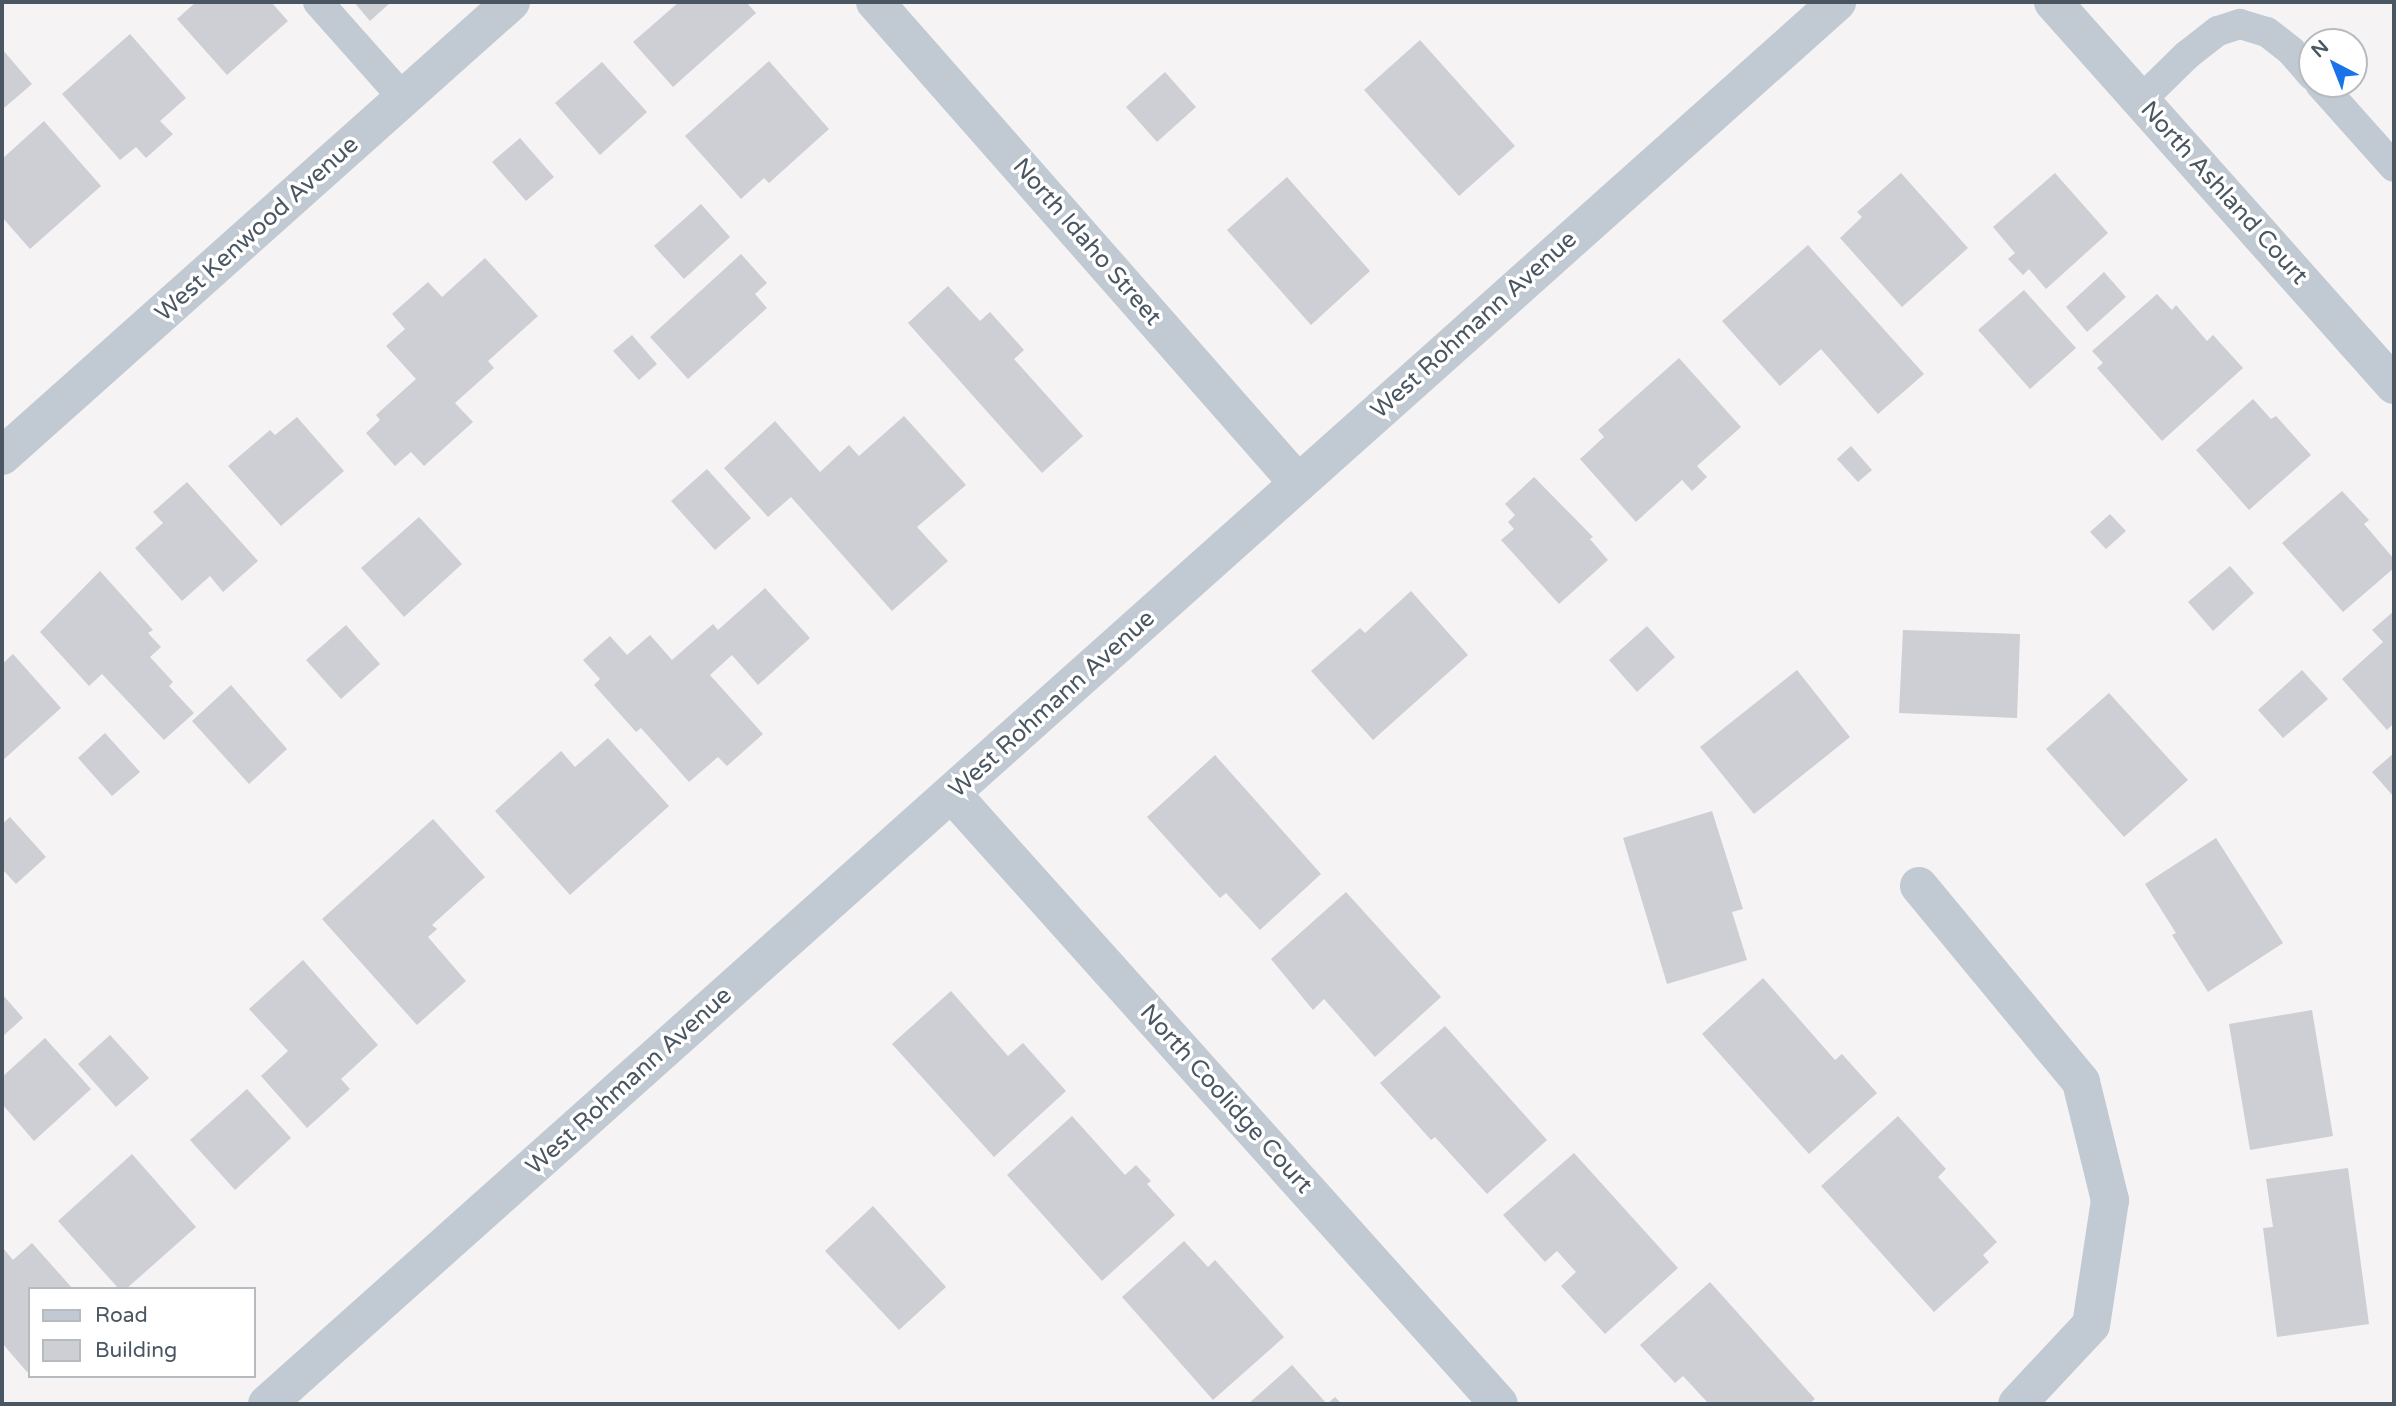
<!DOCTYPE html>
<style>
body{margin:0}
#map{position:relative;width:2396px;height:1406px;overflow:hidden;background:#f5f3f3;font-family:"Varela Round",sans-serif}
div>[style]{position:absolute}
.building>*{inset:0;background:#cdcfd5}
.service>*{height:30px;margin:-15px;padding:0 15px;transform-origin:15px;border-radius:15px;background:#c1cad2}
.minor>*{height:38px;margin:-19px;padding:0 19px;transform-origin:19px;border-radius:19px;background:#c1cad2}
.tertiary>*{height:38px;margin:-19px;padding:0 19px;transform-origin:19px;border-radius:19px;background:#c1cad2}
span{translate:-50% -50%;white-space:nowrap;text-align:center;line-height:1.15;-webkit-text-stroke:7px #fff;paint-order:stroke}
.street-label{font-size:24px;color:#4a5661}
.frame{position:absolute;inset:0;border:4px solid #4a5661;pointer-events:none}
.legend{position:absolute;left:28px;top:1287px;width:228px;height:91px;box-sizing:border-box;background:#fff;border:2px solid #b7bbc0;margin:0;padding:9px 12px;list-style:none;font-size:21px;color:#4a5661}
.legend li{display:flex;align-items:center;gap:14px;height:35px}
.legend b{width:35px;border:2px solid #b7bbc0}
.north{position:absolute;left:2298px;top:28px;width:70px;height:70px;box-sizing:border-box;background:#fff;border:2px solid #b7bbc0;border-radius:50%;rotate:318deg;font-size:19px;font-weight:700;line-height:28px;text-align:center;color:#4a5661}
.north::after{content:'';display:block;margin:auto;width:24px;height:32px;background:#1a73e8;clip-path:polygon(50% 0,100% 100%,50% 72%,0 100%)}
</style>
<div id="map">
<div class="building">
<i style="clip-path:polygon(196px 2px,271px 2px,288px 21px,227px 75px,177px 19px)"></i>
<i style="clip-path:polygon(354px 2px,391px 2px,370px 21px)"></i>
<i style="clip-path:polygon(679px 2px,746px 2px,756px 13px,673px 87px,633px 42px)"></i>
<i style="clip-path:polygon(130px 34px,186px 98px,160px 121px,173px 134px,146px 158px,136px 147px,120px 160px,62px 94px)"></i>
<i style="clip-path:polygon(1420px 40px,1515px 146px,1459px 196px,1364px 90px)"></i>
<i style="clip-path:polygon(2px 49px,32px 84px,4px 108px,2px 106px)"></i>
<i style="clip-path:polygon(769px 61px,829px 129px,769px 183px,764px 178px,741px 199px,685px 136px)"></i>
<i style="clip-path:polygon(602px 62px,647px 112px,600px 155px,555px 103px)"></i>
<i style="clip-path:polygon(1165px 72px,1196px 107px,1157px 142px,1126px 107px)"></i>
<i style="clip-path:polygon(44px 121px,101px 186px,30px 249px,2px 217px,2px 159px)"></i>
<i style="clip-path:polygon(520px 138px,554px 177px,526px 201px,492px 162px)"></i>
<i style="clip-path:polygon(1901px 173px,1968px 248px,1902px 307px,1840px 238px,1862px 217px,1857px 212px)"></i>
<i style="clip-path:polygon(2055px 173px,2108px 233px,2046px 289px,2029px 269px,2023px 275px,2008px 259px,2015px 253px,1993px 227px)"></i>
<i style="clip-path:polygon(1287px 177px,1370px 271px,1311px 325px,1227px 230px)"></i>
<i style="clip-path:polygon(701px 204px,730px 237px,684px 279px,654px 246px)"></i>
<i style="clip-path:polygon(1808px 245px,1924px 374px,1878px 414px,1821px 349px,1780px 386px,1722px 321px)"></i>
<i style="clip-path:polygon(741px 254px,767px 283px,755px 294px,767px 308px,688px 379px,650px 337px)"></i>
<i style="clip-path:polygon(485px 258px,538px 316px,488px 361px,494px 368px,455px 403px,473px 422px,424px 466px,411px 452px,395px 466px,366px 433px,380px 420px,376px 415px,416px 379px,386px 346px,405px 329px,392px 314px,428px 282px,442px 297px)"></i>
<i style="clip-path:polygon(2104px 272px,2126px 297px,2087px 332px,2066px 307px)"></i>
<i style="clip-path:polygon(948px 286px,980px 321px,990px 312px,1024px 350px,1014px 359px,1083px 436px,1042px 473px,908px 323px)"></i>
<i style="clip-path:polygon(2024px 290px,2076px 348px,2030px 389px,1978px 330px)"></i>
<i style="clip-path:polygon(2157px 294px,2172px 310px,2176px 305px,2207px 341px,2213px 335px,2243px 368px,2162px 441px,2097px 368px,2103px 363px,2092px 351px)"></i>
<i style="clip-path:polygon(632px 335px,657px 364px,639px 380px,613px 351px)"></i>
<i style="clip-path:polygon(1679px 358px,1741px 427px,1697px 466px,1707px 477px,1692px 491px,1682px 480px,1636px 522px,1580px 459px,1604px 437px,1598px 430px)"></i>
<i style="clip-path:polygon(2253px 399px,2271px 419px,2276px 416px,2311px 455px,2249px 510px,2196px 450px)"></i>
<i style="clip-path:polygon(904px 416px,966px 485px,917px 527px,948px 561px,892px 611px,791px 497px,768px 517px,724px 468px,775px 421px,820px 472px,849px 445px,859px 456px)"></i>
<i style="clip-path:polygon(297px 417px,344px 471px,281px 526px,228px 466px,270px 430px,275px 435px)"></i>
<i style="clip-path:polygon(1851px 446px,1872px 470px,1858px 482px,1837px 459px)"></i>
<i style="clip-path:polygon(707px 469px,751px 518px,715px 550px,671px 501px)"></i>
<i style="clip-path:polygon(1534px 477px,1593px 537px,1590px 539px,1608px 560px,1559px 604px,1501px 540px,1514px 529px,1508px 522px,1515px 515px,1505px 504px)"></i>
<i style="clip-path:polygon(187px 482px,258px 561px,223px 592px,210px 576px,182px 601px,135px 548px,163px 523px,153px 512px)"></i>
<i style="clip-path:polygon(2342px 491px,2369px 520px,2364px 524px,2394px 559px,2394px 568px,2343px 612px,2282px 543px)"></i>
<i style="clip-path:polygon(2110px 514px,2126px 531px,2106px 549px,2090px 532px)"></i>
<i style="clip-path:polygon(419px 517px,462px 564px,404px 617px,361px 568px)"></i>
<i style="clip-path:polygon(2230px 566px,2254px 593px,2213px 631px,2188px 602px)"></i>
<i style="clip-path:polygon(100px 571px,153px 630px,148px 633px,161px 647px,150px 657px,173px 682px,169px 686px,194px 713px,164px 740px,102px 674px,89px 686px,40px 632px)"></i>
<i style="clip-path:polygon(765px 588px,810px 638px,758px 685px,732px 655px,710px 675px,763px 734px,727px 766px,718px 757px,689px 782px,641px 728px,636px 732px,594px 685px,600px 679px,583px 660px,610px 636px,627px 655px,650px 635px,672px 660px,713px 624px,718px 630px)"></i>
<i style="clip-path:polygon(1411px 591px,1468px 655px,1373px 740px,1311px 671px,1360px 628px,1365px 633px)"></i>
<i style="clip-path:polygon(2394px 611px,2394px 723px,2387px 730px,2342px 679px,2383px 642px,2372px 630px)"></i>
<i style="clip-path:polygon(346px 625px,380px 664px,341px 699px,306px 660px)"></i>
<i style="clip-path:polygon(1647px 626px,1675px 657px,1637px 692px,1609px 660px)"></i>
<i style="clip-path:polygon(1903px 630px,2020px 634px,2017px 718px,1899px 713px)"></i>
<i style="clip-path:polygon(13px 654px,61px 708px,2px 761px,2px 664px)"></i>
<i style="clip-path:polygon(1797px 670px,1850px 737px,1754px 814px,1700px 747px)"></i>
<i style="clip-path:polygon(2302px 670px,2328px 699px,2283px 738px,2258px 710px)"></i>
<i style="clip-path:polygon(231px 685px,287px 749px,249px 784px,192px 721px)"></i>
<i style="clip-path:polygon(2109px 693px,2188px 780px,2124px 837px,2046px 749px)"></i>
<i style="clip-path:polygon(105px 733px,140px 772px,112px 796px,78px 758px)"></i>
<i style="clip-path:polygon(608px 738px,669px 806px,570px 895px,495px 811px,561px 751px,575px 767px)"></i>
<i style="clip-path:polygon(2394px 753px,2394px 797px,2372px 772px)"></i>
<i style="clip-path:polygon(1215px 755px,1321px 874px,1260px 930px,1226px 893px,1220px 898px,1147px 817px)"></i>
<i style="clip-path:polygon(1712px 811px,1743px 909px,1732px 912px,1747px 960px,1667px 984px,1623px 838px)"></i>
<i style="clip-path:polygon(10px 817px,46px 857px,16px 884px,2px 869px,2px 824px)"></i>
<i style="clip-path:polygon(433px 819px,485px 877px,432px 925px,437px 929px,428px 937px,466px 981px,417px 1025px,322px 919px)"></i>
<i style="clip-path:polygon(2216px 838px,2283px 943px,2208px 992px,2172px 935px,2176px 933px,2145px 884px)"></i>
<i style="clip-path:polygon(1346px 892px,1441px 997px,1375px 1057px,1324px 999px,1313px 1010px,1271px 959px)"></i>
<i style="clip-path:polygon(303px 960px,378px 1045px,341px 1079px,350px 1089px,307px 1128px,261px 1076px,288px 1051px,249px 1009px)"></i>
<i style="clip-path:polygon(1763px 978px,1835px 1060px,1842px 1054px,1877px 1093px,1809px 1154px,1702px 1034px)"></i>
<i style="clip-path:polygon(951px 991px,1008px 1056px,1023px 1043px,1066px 1091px,994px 1157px,892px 1044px)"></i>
<i style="clip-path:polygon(2px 994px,23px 1018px,2px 1037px)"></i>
<i style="clip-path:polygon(2312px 1010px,2333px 1136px,2250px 1150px,2229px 1024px)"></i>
<i style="clip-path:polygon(1445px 1026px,1547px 1140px,1487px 1194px,1435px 1137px,1431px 1140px,1380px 1083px)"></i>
<i style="clip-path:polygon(110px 1035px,149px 1078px,116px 1107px,78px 1064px)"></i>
<i style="clip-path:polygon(45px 1038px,91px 1089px,34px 1141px,2px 1104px,2px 1077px)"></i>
<i style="clip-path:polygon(247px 1089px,291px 1138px,235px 1190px,190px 1140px)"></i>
<i style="clip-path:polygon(1072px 1116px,1125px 1175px,1136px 1165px,1151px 1181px,1147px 1184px,1175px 1215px,1102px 1281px,1007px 1175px)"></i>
<i style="clip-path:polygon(1898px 1116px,1946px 1169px,1938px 1177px,1997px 1242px,1983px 1255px,1989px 1262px,1934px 1312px,1821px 1186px)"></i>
<i style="clip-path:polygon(1574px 1153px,1678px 1268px,1605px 1334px,1561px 1286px,1576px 1272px,1557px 1251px,1545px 1262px,1503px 1215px)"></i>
<i style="clip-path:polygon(132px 1154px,196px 1227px,126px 1289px,119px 1289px,58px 1221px)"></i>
<i style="clip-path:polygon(2348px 1168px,2369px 1324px,2277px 1337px,2263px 1228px,2273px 1227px,2266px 1179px)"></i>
<i style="clip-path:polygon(873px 1206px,946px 1287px,899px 1330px,825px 1251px)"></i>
<i style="clip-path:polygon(1184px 1241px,1208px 1267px,1215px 1260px,1284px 1337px,1213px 1400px,1122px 1297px)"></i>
<i style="clip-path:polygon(32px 1243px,73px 1289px,30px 1289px,30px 1369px,27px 1372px,2px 1343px,2px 1247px,13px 1260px)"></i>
<i style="clip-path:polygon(1710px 1282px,1815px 1399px,1809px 1404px,1709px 1404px,1683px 1376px,1675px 1383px,1640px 1345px)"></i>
<i style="clip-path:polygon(1292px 1365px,1327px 1404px,1335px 1397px,1342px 1404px,1248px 1404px)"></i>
</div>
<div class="service">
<i style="left:318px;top:2px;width:130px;rotate:48.4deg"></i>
<i style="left:2320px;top:84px;width:111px;rotate:48.3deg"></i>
<i style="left:2141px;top:100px;width:64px;rotate:-44.4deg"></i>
<i style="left:2187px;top:55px;width:39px;rotate:-38deg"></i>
<i style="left:2218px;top:31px;width:23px;rotate:-18deg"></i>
<i style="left:2240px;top:24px;width:28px;rotate:17deg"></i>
<i style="left:2267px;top:32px;width:31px;rotate:38deg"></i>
<i style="left:2291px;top:51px;width:32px;rotate:49deg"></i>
</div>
<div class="minor">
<i style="left:875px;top:2px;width:641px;rotate:48.67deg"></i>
<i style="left:2053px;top:2px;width:513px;rotate:48.32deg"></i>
<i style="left:2px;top:456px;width:682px;rotate:-41.73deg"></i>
<i style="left:952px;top:794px;width:819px;rotate:48.12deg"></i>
<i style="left:1919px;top:886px;width:254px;rotate:50.4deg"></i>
<i style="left:2081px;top:1082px;width:122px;rotate:76.2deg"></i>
<i style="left:2110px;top:1200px;width:126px;rotate:98.6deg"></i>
<i style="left:2091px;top:1325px;width:108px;rotate:133.1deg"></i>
</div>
<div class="tertiary">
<i style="left:267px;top:1404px;width:2105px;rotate:-41.76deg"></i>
</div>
<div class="street-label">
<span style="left:2224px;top:193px;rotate:48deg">North Ashland Court</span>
<span style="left:257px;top:229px;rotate:-42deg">West Kenwood Avenue</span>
<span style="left:1087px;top:242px;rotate:49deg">North Idaho Street</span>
<span style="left:1474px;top:325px;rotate:-42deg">West Rohmann Avenue</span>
<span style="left:1052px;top:704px;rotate:-42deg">West Rohmann Avenue</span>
<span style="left:629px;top:1081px;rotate:-42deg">West Rohmann Avenue</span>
<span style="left:1226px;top:1099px;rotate:48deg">North Coolidge Court</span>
</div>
<div class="frame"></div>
<ul class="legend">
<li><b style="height:9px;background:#c1cad2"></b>Road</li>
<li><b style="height:19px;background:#cdcfd5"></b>Building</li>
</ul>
<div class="north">N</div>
</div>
